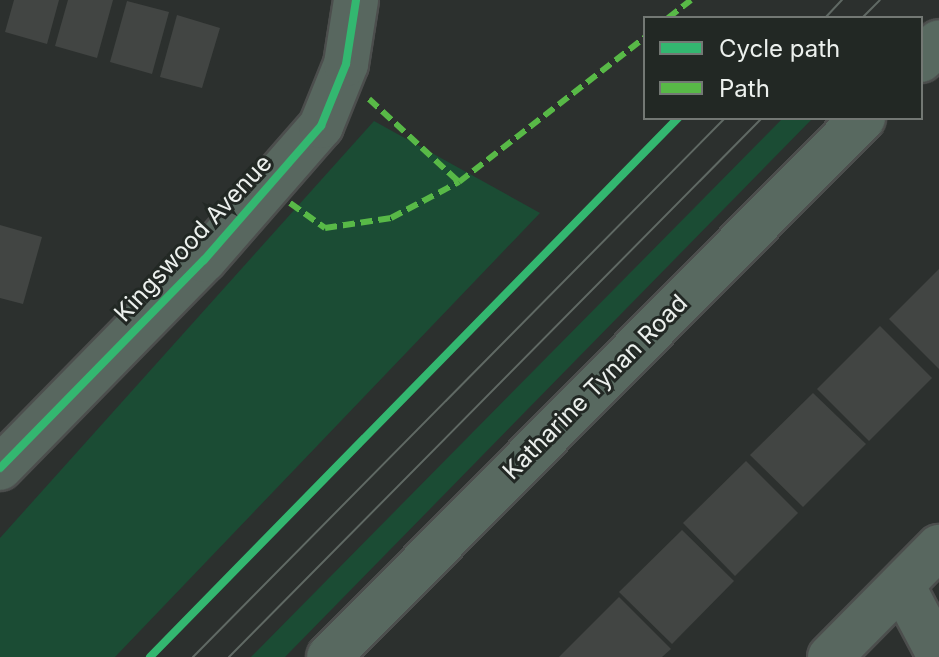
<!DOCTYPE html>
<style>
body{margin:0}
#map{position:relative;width:939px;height:657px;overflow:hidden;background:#2c302e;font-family:Inter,sans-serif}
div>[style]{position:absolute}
.green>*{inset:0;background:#1b4c34}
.building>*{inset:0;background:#424543}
.roads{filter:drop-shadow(2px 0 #4c4e4d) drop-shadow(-2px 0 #4c4e4d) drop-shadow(0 2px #4c4e4d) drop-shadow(0 -2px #4c4e4d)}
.street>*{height:44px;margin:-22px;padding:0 22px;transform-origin:22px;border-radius:22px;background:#58675f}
.secondary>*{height:44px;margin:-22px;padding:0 22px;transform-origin:22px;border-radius:22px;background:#586960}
.tram>*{height:2px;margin:-1px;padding:0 1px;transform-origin:1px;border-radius:1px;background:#606964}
.quiet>*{height:6px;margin-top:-3px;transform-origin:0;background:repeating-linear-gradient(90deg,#58b947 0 12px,transparent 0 18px)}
.cycleway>*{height:8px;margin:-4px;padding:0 4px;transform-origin:4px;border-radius:4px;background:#33b770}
span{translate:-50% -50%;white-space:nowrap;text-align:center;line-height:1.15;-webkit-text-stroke:6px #222824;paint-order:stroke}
.street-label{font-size:24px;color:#ecf0ed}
.legend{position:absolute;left:643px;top:16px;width:280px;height:104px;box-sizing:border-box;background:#222824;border:2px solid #737874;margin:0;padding:10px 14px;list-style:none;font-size:24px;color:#ecf0ed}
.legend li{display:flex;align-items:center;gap:16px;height:40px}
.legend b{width:40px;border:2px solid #737874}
</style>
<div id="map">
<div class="green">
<i style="clip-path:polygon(783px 118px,813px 118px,285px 657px,251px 657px)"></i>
<i style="clip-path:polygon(374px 121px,540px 213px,115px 657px,0 657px,0 538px)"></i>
</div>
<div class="building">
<i style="clip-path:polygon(14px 0,59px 0,47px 44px,5px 32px)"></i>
<i style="clip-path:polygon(68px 0,113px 0,97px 58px,55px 46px)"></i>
<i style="clip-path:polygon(127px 1px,169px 12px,152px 74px,110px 62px)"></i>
<i style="clip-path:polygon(177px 15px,220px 28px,202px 88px,160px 77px)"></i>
<i style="clip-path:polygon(0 225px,42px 237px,23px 304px,0 298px)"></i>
<i style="clip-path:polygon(939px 269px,939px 369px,889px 319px)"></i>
<i style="clip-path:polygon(880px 326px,932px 378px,869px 441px,817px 389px)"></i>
<i style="clip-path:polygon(813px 393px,866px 444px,803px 507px,750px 455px)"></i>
<i style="clip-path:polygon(746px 461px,798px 513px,735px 576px,683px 523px)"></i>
<i style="clip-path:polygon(682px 530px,734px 581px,672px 644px,619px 592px)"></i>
<i style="clip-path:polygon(619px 597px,671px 649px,662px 657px,559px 657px)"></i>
</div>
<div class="roads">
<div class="street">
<i style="left:0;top:468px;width:291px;rotate:-45.6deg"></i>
<i style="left:204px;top:260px;width:178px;rotate:-48.9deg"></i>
<i style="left:321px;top:126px;width:67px;rotate:-68deg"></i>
<i style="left:346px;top:64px;width:65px;rotate:-81.1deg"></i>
<i style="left:902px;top:585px;width:79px;rotate:62.1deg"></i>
<i style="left:830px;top:657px;width:155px;rotate:-45.3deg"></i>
</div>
<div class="secondary">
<i style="left:921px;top:60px;width:25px;rotate:-45deg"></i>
<i style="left:329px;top:657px;width:759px;rotate:-45.27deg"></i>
</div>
</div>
<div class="tram">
<i style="left:825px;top:18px;width:25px;rotate:-47deg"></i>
<i style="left:862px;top:18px;width:25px;rotate:-45deg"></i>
<i style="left:193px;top:657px;width:757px;rotate:-45.37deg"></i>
<i style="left:229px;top:657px;width:758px;rotate:-45.32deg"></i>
</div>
<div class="quiet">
<i style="left:668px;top:18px;width:29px;rotate:-38deg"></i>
<i style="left:369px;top:99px;width:122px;rotate:42.7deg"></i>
<i style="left:290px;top:203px;width:43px;rotate:35.5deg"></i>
<i style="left:325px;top:228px;width:67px;rotate:-8.6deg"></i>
<i style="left:391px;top:218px;width:77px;rotate:-27.9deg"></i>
<i style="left:459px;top:182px;width:236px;rotate:-37.9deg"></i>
</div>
<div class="cycleway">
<i style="left:0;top:468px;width:291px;rotate:-45.6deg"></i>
<i style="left:204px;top:260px;width:178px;rotate:-48.9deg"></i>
<i style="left:321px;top:126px;width:67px;rotate:-68deg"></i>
<i style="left:346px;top:64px;width:65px;rotate:-81.1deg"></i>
<i style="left:150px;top:657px;width:755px;rotate:-45.59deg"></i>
</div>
<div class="street-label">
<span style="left:193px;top:238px;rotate:-47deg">Kingswood Avenue</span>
<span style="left:595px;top:387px;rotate:-45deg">Katharine Tynan Road</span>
</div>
<ul class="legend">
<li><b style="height:10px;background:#33b770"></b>Cycle path</li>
<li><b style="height:10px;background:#58b947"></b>Path</li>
</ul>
</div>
